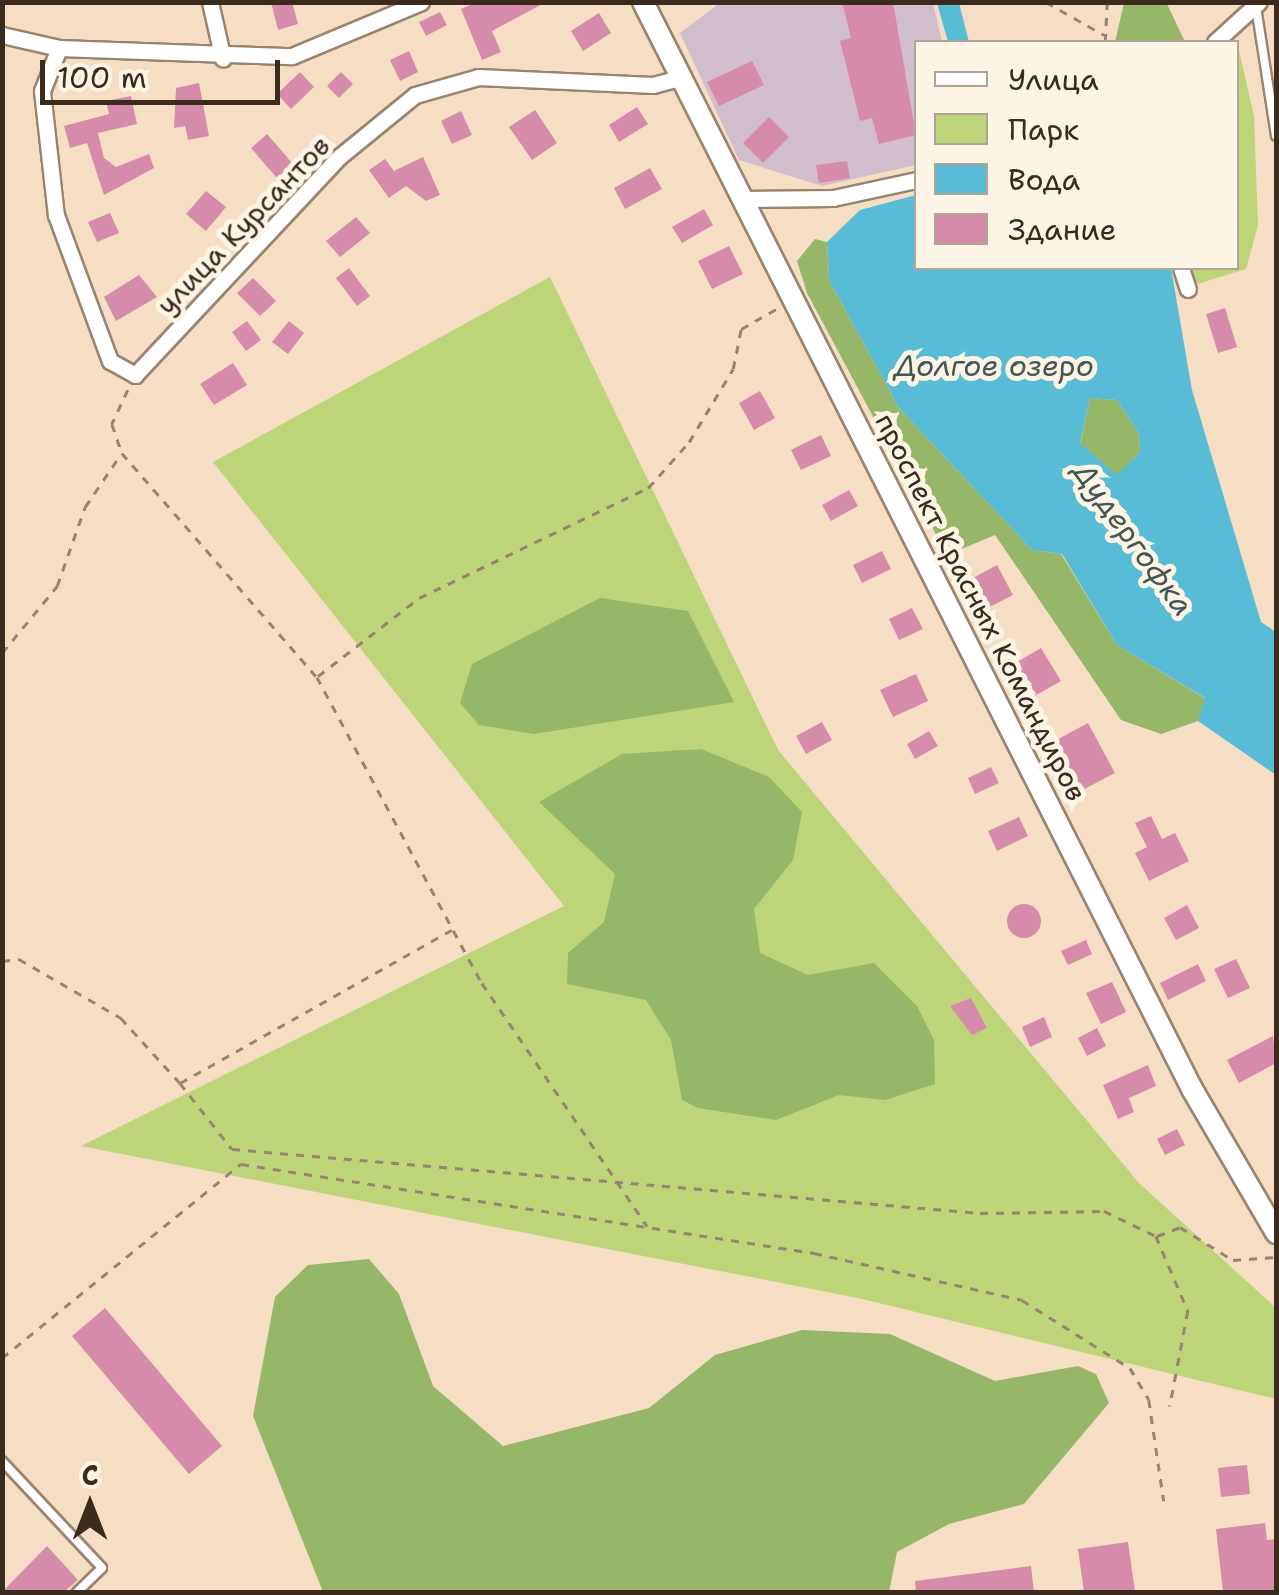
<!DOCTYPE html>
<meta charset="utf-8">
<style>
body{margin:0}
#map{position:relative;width:1279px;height:1595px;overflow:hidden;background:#f5dec3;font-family:"Shantell Sans",sans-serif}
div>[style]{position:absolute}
.industrial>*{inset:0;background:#d1bdcb}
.green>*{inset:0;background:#bdd478}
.forest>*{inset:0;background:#96b668}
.water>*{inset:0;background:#58bcd7}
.building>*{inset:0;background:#d78bab}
.round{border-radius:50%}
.path>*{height:2.5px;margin-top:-1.25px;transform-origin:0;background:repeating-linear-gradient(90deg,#988470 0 8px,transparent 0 16px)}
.roads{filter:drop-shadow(2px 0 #988470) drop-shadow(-2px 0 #988470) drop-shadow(0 2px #988470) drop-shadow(0 -2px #988470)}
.service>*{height:8px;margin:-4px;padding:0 4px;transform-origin:4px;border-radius:4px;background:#fff}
.minor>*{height:15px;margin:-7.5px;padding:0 7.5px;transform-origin:7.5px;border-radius:7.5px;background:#fff}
.tertiary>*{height:20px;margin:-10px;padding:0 10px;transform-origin:10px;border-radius:10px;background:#fff}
span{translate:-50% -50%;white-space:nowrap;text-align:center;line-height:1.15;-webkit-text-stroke:10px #fcf5e5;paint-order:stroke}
.street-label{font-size:28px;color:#3b2a1e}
.water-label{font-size:30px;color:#445656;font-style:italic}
.frame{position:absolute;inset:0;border:5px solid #3b2a1e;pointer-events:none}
.legend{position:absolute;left:914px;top:40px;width:325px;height:230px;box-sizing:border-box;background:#fcf5e5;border:2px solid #afa495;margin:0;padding:12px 18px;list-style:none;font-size:30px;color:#3b2a1e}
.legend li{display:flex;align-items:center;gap:20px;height:50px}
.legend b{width:50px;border:2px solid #afa495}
.north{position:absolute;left:40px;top:1455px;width:100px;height:100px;-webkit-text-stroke:8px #fcf5e5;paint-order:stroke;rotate:0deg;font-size:28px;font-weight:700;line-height:40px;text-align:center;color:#3b2a1e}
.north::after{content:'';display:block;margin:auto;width:35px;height:45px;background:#3b2a1e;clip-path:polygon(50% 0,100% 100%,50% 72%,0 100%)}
.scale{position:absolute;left:40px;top:60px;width:240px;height:45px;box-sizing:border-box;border:5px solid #3b2a1e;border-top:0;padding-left:12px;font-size:30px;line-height:35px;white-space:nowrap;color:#3b2a1e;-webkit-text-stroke:8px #fcf5e5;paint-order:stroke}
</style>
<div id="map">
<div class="industrial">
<i style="clip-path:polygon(720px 3px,933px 3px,942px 42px,916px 42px,916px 165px,822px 186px,739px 160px,680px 33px)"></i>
</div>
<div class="green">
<i style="clip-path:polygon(1237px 42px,1254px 116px,1258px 225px,1246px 269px,1194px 285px,1187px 268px,1236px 268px)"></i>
<i style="clip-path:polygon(550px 277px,778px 750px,1139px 1183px,1276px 1308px,1276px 1399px,858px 1298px,81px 1146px,564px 906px,213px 462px)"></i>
</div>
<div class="forest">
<i style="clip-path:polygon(1166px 2px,1185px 42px,1115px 42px,1124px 3px)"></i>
<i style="clip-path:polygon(815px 239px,827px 242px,829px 280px,899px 408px,1032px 550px,1061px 554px,1117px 645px,1206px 699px,1198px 721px,1161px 734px,1121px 720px,995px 535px,947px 555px,807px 293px,797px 261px)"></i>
<i style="clip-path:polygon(1090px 398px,1117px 400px,1139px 434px,1140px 452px,1117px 476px,1080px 444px)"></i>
<i style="clip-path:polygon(600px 598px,688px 611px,734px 702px,534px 734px,479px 725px,460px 703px,472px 664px)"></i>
<i style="clip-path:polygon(701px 749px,769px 777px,802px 812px,793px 860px,754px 909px,760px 953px,808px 975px,874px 963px,917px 1006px,934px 1040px,935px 1084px,885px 1100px,839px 1095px,776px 1120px,698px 1108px,682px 1100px,671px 1040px,646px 1000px,567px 984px,568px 953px,604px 922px,615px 874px,539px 802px,622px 754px)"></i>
<i style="clip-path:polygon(369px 1259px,399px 1294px,433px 1386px,503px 1446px,649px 1408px,715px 1355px,802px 1330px,890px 1334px,995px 1381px,1078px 1366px,1096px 1374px,1109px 1403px,1024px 1504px,949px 1524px,897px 1552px,889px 1592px,323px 1592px,253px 1416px,275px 1297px,308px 1265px)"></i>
</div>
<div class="water">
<i style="clip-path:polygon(937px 3px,959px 3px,969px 42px,948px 42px)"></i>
<i style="clip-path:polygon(evenodd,916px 195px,916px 268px,1171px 268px,1192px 390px,1261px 622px,1276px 632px,1276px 775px,1198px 721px,1205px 698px,1117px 645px,1062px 554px,1032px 550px,899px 408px,829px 280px,827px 242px,860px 210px,916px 195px,1090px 398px,1117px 400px,1139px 434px,1140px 452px,1117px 475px,1080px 443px,1090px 398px)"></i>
</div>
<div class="building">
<i style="clip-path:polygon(271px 2px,292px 2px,298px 24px,278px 30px)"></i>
<i style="clip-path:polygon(478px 2px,546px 2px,492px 31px,501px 52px,482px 60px,461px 9px)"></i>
<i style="clip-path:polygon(842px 2px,893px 2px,916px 135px,879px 144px,872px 118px,860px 121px,840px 41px,851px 38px)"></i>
<i style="clip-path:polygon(440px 12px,447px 25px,426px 36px,419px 22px)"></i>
<i style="clip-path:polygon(599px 13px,611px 33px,583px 51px,571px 31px)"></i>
<i style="clip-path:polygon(409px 51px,418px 72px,400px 81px,390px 60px)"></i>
<i style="clip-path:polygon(752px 61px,764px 85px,719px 106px,707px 82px)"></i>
<i style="clip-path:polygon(300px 72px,314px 87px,291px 109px,277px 94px)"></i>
<i style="clip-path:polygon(341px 72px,353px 84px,339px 98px,327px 86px)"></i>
<i style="clip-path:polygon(199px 83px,209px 136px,188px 140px,185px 126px,174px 128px,176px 88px)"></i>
<i style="clip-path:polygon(131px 96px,137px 124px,98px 133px,104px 158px,116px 167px,149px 154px,154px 168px,104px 195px,87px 143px,70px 148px,64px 126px,109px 114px,106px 101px)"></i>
<i style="clip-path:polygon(637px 107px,648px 124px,619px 142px,609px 125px)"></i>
<i style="clip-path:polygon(535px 110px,557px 143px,532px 160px,509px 127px)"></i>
<i style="clip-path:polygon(461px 111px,472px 135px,452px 144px,441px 121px)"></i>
<i style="clip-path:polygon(769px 117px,789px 137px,763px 163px,743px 143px)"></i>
<i style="clip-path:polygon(267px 134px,293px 164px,277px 178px,251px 148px)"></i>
<i style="clip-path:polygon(423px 157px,440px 195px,426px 201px,406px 186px,389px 198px,369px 170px,385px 159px,394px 171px)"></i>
<i style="clip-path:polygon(847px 161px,850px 178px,819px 183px,816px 165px)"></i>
<i style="clip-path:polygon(650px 168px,662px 189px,625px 209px,614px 188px)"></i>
<i style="clip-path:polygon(206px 191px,226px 207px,206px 231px,186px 214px)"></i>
<i style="clip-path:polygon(704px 209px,713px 225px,682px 243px,672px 227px)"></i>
<i style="clip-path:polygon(110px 213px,119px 233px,97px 242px,88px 222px)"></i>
<i style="clip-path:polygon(356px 217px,370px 233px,340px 257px,326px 241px)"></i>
<i style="clip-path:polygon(729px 246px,743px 274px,712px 289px,698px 261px)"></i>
<i style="clip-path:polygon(349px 268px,370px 296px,357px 306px,336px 278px)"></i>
<i style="clip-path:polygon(139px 275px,157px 297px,116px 321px,104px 297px)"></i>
<i style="clip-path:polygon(253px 278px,276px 301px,260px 316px,237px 293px)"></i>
<i style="clip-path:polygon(1225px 308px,1237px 347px,1218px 353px,1206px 314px)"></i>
<i style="clip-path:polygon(247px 321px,261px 340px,246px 351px,232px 332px)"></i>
<i style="clip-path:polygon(289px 321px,304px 333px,288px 354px,272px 342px)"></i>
<i style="clip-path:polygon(233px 363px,247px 385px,214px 405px,200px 384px)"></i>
<i style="clip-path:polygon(760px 391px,775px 418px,754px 430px,739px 403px)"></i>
<i style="clip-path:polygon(821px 435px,831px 456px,801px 470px,791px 450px)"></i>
<i style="clip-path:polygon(849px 490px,858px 506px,831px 521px,822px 505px)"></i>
<i style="clip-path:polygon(882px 551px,891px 569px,862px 583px,853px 565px)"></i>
<i style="clip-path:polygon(997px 565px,1013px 595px,976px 614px,960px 585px)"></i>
<i style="clip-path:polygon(912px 608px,923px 629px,899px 640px,889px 619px)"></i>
<i style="clip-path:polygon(1041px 648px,1061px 681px,1031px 698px,1012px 665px)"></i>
<i style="clip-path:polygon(916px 674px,928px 701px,893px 717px,880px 690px)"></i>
<i style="clip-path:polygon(822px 722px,832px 740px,806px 754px,796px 736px)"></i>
<i style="clip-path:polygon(1088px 723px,1115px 773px,1071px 796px,1045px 746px)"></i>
<i style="clip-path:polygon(929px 731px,938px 746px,915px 759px,907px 744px)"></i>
<i style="clip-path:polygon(991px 767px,999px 783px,975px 794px,968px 778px)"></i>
<i style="clip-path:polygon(1151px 816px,1162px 839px,1175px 833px,1189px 861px,1149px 881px,1135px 853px,1147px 847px,1135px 823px)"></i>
<i style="clip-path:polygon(1019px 817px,1028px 836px,997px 851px,988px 831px)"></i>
<i class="round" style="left:1007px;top:904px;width:34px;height:34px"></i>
<i style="clip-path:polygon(1187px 905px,1199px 928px,1176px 940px,1164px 918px)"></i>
<i style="clip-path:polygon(1086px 940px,1092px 954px,1068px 965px,1061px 951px)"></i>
<i style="clip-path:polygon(1236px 959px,1250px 988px,1228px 998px,1214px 969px)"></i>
<i style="clip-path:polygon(1198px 964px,1206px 981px,1168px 1000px,1160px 983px)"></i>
<i style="clip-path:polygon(1112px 982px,1126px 1012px,1101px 1024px,1086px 993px)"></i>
<i style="clip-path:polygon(971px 998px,987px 1028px,972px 1035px,950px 1006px)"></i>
<i style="clip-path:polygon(1044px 1017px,1052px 1037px,1030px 1047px,1022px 1027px)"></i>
<i style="clip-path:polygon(1097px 1028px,1106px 1046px,1087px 1056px,1078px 1038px)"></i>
<i style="clip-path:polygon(1273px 1036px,1276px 1063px,1239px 1083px,1227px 1060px)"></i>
<i style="clip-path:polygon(1148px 1065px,1156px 1086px,1129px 1098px,1134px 1112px,1118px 1119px,1103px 1085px)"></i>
<i style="clip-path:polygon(1177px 1129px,1185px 1145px,1165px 1155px,1157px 1139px)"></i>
<i style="clip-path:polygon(105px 1308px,222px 1446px,189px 1474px,72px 1336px)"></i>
<i style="clip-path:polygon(1247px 1465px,1250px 1494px,1221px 1497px,1218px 1468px)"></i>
<i style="clip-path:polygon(1265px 1523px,1267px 1540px,1276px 1539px,1276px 1592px,1223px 1592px,1216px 1529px)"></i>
<i style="clip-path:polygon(1128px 1542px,1135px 1592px,1084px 1592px,1078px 1549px)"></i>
<i style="clip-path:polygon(47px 1546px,78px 1580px,64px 1592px,2px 1592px)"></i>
<i style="clip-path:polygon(1031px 1566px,1034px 1592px,916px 1592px,915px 1581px)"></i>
</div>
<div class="path">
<i style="left:1046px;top:2px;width:67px;rotate:29.6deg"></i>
<i style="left:1105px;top:42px;width:40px;rotate:-87.1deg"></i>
<i style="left:128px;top:390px;width:38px;rotate:115deg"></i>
<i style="left:112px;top:424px;width:31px;rotate:71deg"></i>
<i style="left:122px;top:453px;width:297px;rotate:49deg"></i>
<i style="left:317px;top:677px;width:348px;rotate:61.7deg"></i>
<i style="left:482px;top:983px;width:294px;rotate:55.8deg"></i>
<i style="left:2px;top:653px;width:87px;rotate:-50.6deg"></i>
<i style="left:57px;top:586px;width:84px;rotate:-70.5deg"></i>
<i style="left:85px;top:507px;width:64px;rotate:-55.8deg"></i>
<i style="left:318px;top:676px;width:128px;rotate:-37.7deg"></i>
<i style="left:419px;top:598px;width:254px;rotate:-25.7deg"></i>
<i style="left:648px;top:488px;width:62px;rotate:-48.3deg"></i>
<i style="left:689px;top:442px;width:85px;rotate:-58.9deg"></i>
<i style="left:733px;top:369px;width:41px;rotate:-78.7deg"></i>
<i style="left:741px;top:329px;width:43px;rotate:-29.6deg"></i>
<i style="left:2px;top:961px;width:17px;rotate:-7deg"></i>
<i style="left:19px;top:959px;width:118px;rotate:30deg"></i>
<i style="left:121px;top:1018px;width:88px;rotate:47.8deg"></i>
<i style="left:180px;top:1083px;width:313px;rotate:-29.4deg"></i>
<i style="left:180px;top:1083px;width:84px;rotate:51.8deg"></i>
<i style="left:232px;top:1149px;width:751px;rotate:4.89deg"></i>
<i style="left:980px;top:1213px;width:124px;rotate:-0.9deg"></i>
<i style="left:1104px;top:1211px;width:58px;rotate:25.7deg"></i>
<i style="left:1156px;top:1236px;width:82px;rotate:66.9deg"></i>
<i style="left:1188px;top:1311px;width:97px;rotate:100.7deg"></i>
<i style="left:1157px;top:1236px;width:25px;rotate:-21deg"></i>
<i style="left:1180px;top:1227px;width:62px;rotate:31.9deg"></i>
<i style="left:1233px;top:1260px;width:43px;rotate:-4deg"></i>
<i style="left:2px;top:1358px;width:308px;rotate:-39.1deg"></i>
<i style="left:241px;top:1164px;width:580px;rotate:8.83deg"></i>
<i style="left:814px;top:1253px;width:213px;rotate:12.7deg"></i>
<i style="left:1022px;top:1300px;width:128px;rotate:32.2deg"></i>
<i style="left:1130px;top:1368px;width:37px;rotate:59deg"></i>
<i style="left:1149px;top:1400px;width:102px;rotate:81.6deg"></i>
</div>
<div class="roads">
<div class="service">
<i style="left:1257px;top:13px;width:124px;rotate:81.2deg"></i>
<i style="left:2px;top:1461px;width:146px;rotate:46.9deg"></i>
<i style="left:102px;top:1568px;width:35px;rotate:136deg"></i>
</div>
<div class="minor">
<i style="left:210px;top:2px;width:58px;rotate:77.2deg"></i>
<i style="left:2px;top:35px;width:58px;rotate:12.8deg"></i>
<i style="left:59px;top:48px;width:233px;rotate:2deg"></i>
<i style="left:292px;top:56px;width:140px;rotate:-22.7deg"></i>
<i style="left:1215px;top:42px;width:59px;rotate:-42.3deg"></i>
<i style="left:59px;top:48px;width:46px;rotate:111.6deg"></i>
<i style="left:42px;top:91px;width:125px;rotate:83.6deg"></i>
<i style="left:56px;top:215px;width:156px;rotate:69.7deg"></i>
<i style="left:110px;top:361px;width:29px;rotate:29deg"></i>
<i style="left:135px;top:375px;width:299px;rotate:-46.9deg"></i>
<i style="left:339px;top:157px;width:98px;rotate:-39.2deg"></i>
<i style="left:415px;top:95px;width:66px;rotate:-15.9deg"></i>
<i style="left:478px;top:77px;width:175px;rotate:2.6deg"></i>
<i style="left:653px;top:85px;width:30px;rotate:-15deg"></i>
<i style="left:742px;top:199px;width:91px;rotate:-0.6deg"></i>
<i style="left:833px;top:198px;width:85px;rotate:-12.2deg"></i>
<i style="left:1181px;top:268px;width:22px;rotate:72deg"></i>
</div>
<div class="tertiary">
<i style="left:643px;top:2px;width:1218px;rotate:63.2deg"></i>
<i style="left:1192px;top:1089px;width:167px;rotate:59.7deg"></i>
</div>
</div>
<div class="street-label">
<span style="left:243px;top:225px;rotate:-46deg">улица Курсантов</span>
<span style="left:981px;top:607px;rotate:63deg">проспект Красных Командиров</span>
</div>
<div class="water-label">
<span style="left:994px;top:366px">Долгое озеро</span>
<span style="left:1133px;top:539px;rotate:54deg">Дудергофка</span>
</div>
<div class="frame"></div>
<ul class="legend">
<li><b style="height:12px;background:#fff"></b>Улица</li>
<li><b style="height:28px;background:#bdd478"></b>Парк</li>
<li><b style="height:28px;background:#58bcd7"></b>Вода</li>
<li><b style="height:28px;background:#d78bab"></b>Здание</li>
</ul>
<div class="north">С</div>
<div class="scale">100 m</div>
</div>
